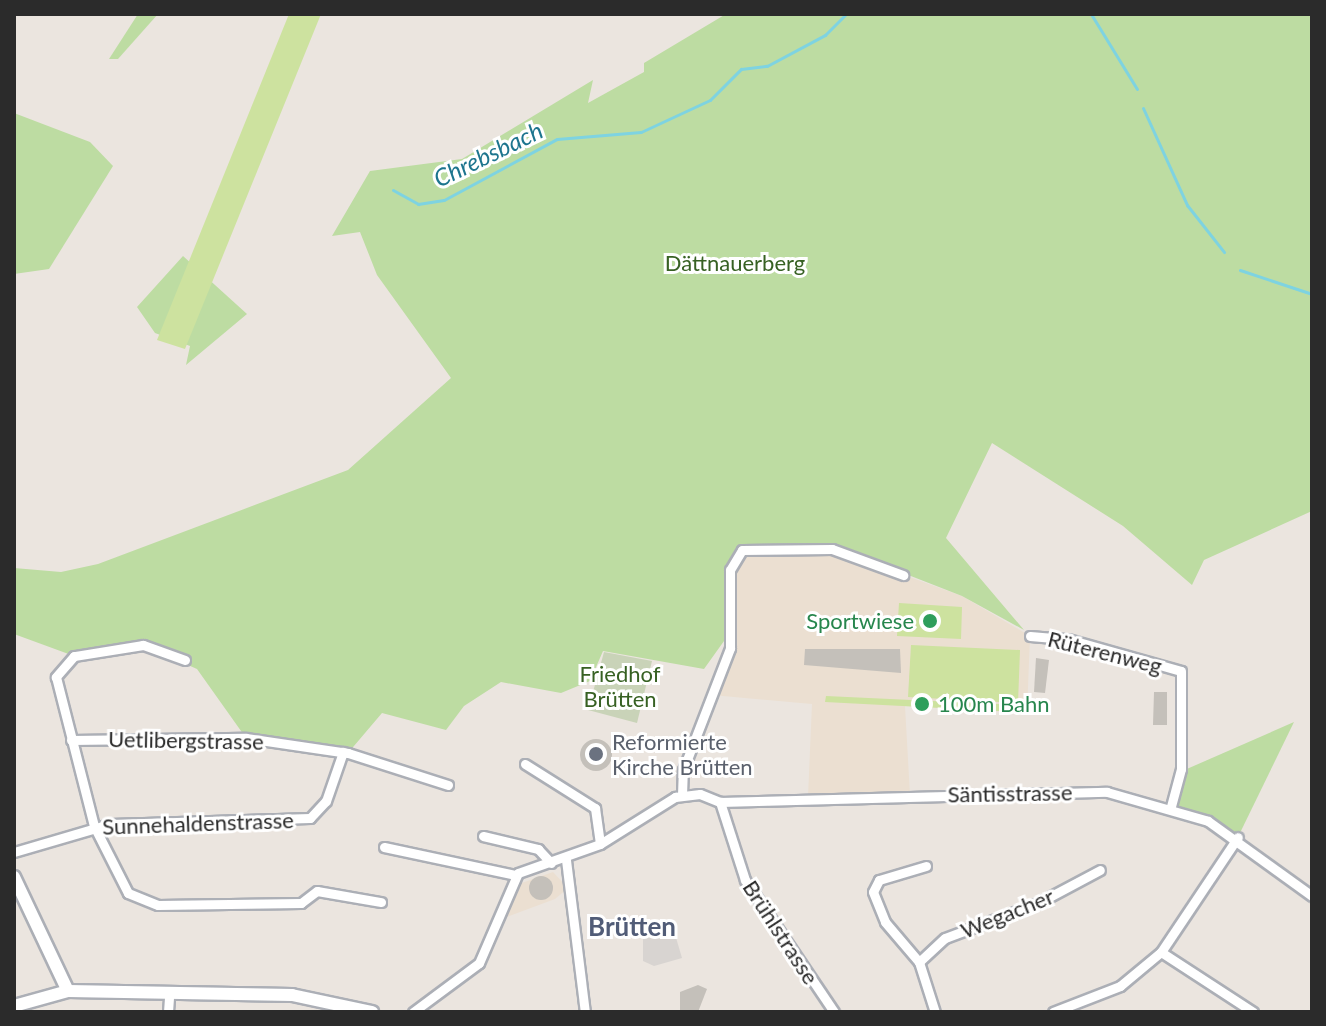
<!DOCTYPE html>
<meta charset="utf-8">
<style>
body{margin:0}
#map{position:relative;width:1326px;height:1026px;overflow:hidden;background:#ebe5df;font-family:Lato,sans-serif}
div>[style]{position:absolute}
.education>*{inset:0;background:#ebdfd1}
.green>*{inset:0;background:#bddca2}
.cemetery>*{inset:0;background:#c9d3b8}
.pitch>*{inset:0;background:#cde29f}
.plaza>*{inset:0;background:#d8d4d1}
.stream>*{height:3px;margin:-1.5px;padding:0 1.5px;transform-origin:1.5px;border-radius:1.5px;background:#7ed3e1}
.building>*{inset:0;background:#c4c0ba}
.round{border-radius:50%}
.roads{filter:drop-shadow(2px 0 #acafb6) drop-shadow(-2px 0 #acafb6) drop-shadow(0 2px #acafb6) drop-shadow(0 -2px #acafb6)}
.minor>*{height:9px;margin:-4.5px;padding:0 4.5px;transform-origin:4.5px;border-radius:4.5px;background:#fff}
.tertiary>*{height:12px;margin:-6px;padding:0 6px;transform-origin:6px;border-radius:6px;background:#fff}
.dots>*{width:22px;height:22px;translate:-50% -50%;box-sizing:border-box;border:4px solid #fff;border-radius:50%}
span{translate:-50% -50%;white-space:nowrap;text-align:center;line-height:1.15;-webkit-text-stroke:6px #fff;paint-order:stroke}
.park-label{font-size:22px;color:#376123}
.leisure-label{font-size:22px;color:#27864d}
.right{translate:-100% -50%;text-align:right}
.left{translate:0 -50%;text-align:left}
.street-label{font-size:22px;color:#2b2b2b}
.worship-label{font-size:22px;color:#5b616d}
.water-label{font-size:24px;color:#1d758e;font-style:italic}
.quarter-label{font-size:26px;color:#515c77;font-weight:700}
.frame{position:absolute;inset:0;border:16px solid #2b2b2b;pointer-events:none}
</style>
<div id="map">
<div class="education">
<i style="clip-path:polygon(832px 549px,962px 596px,1030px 636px,1027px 713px,905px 706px,910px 795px,808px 797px,812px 704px,712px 695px,730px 648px,730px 570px,742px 550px)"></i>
<i style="clip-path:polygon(553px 872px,568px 888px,555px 899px,504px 918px,519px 884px)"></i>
</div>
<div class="green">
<i style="clip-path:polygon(138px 14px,158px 14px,118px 59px,109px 59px)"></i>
<i style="clip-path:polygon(726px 14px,1312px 14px,1312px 511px,1204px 560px,1192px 585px,1123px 526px,992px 443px,946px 538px,1024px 630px,962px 596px,852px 553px,753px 546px,734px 560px,729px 634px,704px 669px,603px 651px,590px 681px,561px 693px,501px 682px,464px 706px,446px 730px,382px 713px,348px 753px,246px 738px,197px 669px,143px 645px,74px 656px,14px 634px,14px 568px,61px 572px,98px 564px,348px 470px,451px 378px,377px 275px,360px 232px,332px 236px,370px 171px,462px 159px,593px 80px,588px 103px,644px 72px,644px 63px)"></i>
<i style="clip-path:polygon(14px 113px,90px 142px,113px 166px,49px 269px,14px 274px)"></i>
<i style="clip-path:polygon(183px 256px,247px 314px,186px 365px,190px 346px,155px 333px,137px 307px)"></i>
<i style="clip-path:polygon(1294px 722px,1238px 837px,1171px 807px,1180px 772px)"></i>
</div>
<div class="cemetery">
<i style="clip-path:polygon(604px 652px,652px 661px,637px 723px,588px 710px)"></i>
</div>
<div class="pitch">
<i style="clip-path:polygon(289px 14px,321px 14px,185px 349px,157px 340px)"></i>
<i style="clip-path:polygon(899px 603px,962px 607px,961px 639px,897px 636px)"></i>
<i style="clip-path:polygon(911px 645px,1020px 650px,1018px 703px,908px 697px)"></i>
<i style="clip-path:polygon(826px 696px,1019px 705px,1018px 712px,825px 702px)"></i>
</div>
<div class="plaza">
<i style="clip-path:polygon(672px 924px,682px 958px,654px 966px,643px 961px,643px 930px)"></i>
</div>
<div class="stream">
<i style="left:1091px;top:14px;width:88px;rotate:58.5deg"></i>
<i style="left:1143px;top:108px;width:107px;rotate:65.6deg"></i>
<i style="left:1187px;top:205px;width:60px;rotate:51.8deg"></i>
<i style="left:393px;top:190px;width:29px;rotate:29deg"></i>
<i style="left:418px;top:204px;width:26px;rotate:-9deg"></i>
<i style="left:444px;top:200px;width:128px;rotate:-28.4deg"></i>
<i style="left:557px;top:139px;width:84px;rotate:-4.8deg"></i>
<i style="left:641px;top:132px;width:76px;rotate:-24.9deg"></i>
<i style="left:710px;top:100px;width:44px;rotate:-45deg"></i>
<i style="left:741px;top:69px;width:26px;rotate:-7deg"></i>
<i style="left:767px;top:66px;width:66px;rotate:-28.1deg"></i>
<i style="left:825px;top:35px;width:30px;rotate:-45deg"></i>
<i style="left:1240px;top:270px;width:76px;rotate:18.4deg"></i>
</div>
<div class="building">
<i style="clip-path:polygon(805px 649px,900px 649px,901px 673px,804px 665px)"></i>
<i style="clip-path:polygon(1036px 658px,1049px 660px,1045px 693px,1034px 692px)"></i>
<i style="clip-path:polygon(1154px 692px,1167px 692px,1167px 725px,1153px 725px)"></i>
<i class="round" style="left:580px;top:739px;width:32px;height:32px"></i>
<i class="round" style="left:529px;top:876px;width:24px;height:24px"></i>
<i style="clip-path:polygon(698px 985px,707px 989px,698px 1012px,680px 1012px,680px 992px)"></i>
</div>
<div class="roads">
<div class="minor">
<i style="left:1030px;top:636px;width:38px;rotate:5deg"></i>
<i style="left:1068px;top:639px;width:117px;rotate:15.8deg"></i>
<i style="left:1181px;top:671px;width:98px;rotate:90deg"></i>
<i style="left:1181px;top:769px;width:39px;rotate:105deg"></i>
<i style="left:185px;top:660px;width:45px;rotate:-160.3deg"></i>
<i style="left:143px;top:645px;width:70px;rotate:170.9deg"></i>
<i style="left:74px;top:656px;width:28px;rotate:131deg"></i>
<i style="left:56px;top:677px;width:154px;rotate:75.7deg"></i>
<i style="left:94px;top:826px;width:75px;rotate:63.1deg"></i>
<i style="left:128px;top:893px;width:32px;rotate:22deg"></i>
<i style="left:158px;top:905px;width:143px;rotate:-0.8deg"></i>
<i style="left:301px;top:903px;width:20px;rotate:-37deg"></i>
<i style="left:317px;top:891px;width:65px;rotate:9.8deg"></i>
<i style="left:71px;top:740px;width:175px;rotate:-0.7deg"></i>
<i style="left:246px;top:738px;width:103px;rotate:8.4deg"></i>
<i style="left:348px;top:753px;width:105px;rotate:17.7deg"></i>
<i style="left:525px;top:764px;width:83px;rotate:32.2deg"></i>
<i style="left:595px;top:808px;width:36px;rotate:82deg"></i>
<i style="left:682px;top:795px;width:25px;rotate:-88deg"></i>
<i style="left:683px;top:770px;width:131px;rotate:-68.9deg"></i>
<i style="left:730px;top:648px;width:78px;rotate:-90deg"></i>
<i style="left:730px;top:570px;width:23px;rotate:-59deg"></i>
<i style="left:742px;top:550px;width:90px;rotate:-0.6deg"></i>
<i style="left:832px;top:549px;width:76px;rotate:20.1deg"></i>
<i style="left:720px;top:802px;width:387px;rotate:-1.5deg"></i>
<i style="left:1107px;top:792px;width:105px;rotate:16deg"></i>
<i style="left:1208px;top:821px;width:128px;rotate:35.8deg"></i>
<i style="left:720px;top:802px;width:82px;rotate:72.2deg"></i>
<i style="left:745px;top:880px;width:159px;rotate:56deg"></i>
<i style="left:483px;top:836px;width:57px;rotate:13.3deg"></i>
<i style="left:538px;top:849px;width:19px;rotate:47deg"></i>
<i style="left:384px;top:847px;width:135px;rotate:12deg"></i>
<i style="left:14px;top:852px;width:100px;rotate:-16.3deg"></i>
<i style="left:110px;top:824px;width:200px;rotate:-1.7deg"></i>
<i style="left:310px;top:818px;width:23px;rotate:-47deg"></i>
<i style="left:326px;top:801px;width:52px;rotate:-70.9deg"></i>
<i style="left:566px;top:860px;width:153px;rotate:82.9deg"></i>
<i style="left:926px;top:866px;width:49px;rotate:163.4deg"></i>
<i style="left:879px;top:880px;width:13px;rotate:117deg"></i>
<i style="left:873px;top:892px;width:32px;rotate:68deg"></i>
<i style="left:885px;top:922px;width:52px;rotate:49.6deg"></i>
<i style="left:919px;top:962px;width:52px;rotate:72.3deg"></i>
<i style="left:1161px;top:952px;width:110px;rotate:33.1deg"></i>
<i style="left:919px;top:962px;width:35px;rotate:-43deg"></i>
<i style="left:945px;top:938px;width:99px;rotate:-20.6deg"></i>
<i style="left:1038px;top:903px;width:70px;rotate:-28deg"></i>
<i style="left:168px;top:1012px;width:16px;rotate:-86deg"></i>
<i style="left:413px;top:1012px;width:82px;rotate:-36.6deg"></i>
<i style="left:479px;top:963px;width:98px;rotate:-66.6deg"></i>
<i style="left:518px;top:873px;width:87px;rotate:-19.5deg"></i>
<i style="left:600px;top:844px;width:89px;rotate:-32.1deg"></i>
<i style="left:675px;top:797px;width:25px;rotate:-7deg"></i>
<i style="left:700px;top:794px;width:22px;rotate:22deg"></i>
<i style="left:1053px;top:1012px;width:72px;rotate:-21.2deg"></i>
<i style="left:1120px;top:986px;width:53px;rotate:-39.7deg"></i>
<i style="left:1161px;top:952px;width:138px;rotate:-56.2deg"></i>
</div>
<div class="tertiary">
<i style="left:14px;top:877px;width:126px;rotate:64.7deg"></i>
<i style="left:14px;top:1006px;width:56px;rotate:-15.5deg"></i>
<i style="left:68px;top:991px;width:224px;rotate:1deg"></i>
<i style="left:292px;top:995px;width:82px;rotate:12deg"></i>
</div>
</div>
<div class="dots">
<i style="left:930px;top:621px;background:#2e9e5b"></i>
<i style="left:922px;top:704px;background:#2e9e5b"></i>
<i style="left:596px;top:754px;background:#6b7280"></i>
</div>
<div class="park-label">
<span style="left:735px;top:263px">Dättnauerberg</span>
<span style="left:620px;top:686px">Friedhof<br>Brütten</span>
</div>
<div class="leisure-label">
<span class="right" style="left:914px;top:621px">Sportwiese</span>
<span class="left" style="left:938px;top:704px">100m Bahn</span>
</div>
<div class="street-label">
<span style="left:1105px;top:652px;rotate:14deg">Rüterenweg</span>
<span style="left:186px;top:740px;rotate:1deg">Uetlibergstrasse</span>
<span style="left:1010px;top:793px;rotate:-1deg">Säntisstrasse</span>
<span style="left:198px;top:823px;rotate:-2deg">Sunnehaldenstrasse</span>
<span style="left:1007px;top:913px;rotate:-22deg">Wegacher</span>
<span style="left:781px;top:932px;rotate:57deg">Brühlstrasse</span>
</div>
<div class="worship-label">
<span class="left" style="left:612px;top:754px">Reformierte<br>Kirche Brütten</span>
</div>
<div class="water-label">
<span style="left:488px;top:154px;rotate:-26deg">Chrebsbach</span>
</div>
<div class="quarter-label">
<span style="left:632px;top:927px">Brütten</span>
</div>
<div class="frame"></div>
</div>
